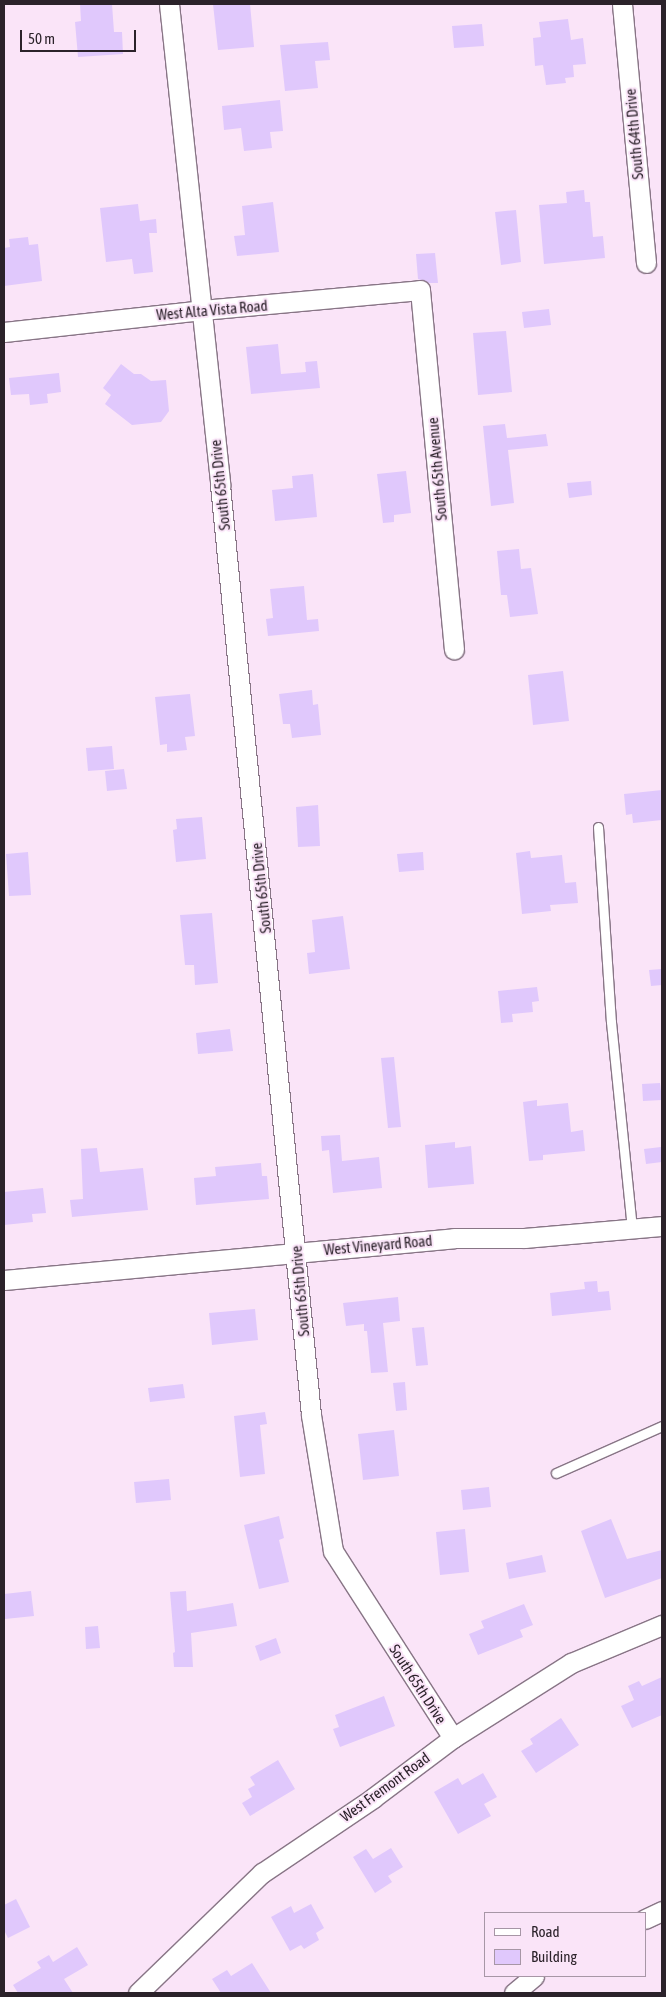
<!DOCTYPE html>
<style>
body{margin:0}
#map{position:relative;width:666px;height:1997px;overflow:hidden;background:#fae4f8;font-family:"Asap Condensed",sans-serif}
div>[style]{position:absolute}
.building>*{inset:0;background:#e0c8fc}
.roads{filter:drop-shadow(1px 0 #887586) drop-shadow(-1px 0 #887586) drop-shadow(0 1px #887586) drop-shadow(0 -1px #887586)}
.lane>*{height:9px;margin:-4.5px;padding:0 4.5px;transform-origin:4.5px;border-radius:4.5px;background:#fff}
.street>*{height:19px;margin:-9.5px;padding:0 9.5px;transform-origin:9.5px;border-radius:9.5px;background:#fff}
span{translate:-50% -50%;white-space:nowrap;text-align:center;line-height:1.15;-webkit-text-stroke:4px #fae4f8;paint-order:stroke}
.street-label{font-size:15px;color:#2b222a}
.frame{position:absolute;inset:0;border:5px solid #2b222a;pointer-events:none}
.legend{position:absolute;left:484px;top:1912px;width:162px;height:65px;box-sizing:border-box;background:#fae4f8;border:1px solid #a796a6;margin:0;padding:6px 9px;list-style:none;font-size:15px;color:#2b222a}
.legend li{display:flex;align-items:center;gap:10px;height:25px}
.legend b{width:25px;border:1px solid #a796a6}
.scale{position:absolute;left:20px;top:30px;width:116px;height:22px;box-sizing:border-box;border:2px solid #2b222a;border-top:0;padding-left:6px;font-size:15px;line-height:18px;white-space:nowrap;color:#2b222a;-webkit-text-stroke:4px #fae4f8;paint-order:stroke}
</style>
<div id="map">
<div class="building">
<i style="clip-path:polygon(80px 4px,112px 4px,114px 32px,122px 32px,123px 54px,78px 57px,75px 22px,81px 21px)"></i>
<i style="clip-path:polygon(213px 4px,250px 4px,254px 47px,218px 50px)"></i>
<i style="clip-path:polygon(568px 19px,571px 40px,583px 38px,586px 64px,573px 65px,574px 77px,565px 78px,566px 83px,546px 85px,543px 65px,535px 66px,533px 38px,541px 37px,539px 22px)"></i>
<i style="clip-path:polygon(482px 24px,484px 46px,454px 48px,452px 26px)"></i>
<i style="clip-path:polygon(328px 42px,330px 60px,315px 61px,318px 88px,285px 91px,280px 45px)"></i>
<i style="clip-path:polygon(280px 100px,283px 131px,270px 132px,272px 148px,244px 151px,241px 128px,224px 130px,222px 106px)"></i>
<i style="clip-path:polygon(584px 190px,585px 202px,590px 202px,593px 237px,603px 236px,605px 258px,544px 264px,539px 205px,567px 203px,566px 192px)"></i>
<i style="clip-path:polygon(273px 202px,279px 252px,237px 256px,234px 236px,245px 235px,242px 206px)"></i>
<i style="clip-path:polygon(138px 204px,140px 221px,156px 219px,157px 233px,149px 233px,153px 272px,134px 274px,132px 259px,106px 262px,100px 208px)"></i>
<i style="clip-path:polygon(516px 210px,521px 262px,501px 265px,495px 212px)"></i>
<i style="clip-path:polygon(28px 237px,29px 245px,38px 244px,42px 281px,4px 286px,4px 248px,10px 247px,9px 239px)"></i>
<i style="clip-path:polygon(435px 253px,438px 283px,429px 283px,418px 279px,416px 254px)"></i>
<i style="clip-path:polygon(549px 309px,551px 325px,524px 328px,522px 312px)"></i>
<i style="clip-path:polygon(506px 331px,512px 392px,478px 395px,473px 333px)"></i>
<i style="clip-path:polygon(278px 344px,281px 374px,306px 372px,305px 362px,317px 361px,320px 388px,251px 394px,246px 347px)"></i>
<i style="clip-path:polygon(121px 364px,134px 374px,141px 374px,151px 381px,166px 380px,169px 411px,161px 422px,132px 425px,105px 404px,111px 395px,103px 388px)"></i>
<i style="clip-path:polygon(59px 373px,61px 392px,47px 394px,48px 403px,30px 405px,29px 394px,11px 395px,9px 378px)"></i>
<i style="clip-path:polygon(505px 424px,507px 438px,546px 434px,548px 446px,508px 450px,514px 503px,491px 506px,483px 426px)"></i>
<i style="clip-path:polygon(406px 471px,411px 513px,394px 515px,394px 522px,383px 523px,377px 474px)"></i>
<i style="clip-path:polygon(313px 474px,317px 517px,275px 521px,272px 490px,293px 488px,292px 476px)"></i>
<i style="clip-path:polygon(591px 481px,592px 495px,569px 498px,567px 483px)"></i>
<i style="clip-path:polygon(519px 549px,521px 569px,531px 568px,538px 614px,510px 617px,507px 595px,501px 595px,497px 551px)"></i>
<i style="clip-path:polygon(304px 586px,307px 620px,318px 619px,319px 631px,268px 636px,266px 619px,273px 618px,270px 589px)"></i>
<i style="clip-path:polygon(563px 671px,569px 721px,533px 725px,528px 675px)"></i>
<i style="clip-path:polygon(312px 690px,313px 705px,318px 704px,321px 735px,292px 738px,290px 724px,283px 724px,279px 694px)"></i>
<i style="clip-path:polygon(190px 694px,195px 736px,185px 737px,187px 750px,167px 752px,167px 744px,160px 745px,155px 697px)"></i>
<i style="clip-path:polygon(112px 746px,114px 769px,88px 771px,86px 748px)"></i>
<i style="clip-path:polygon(124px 769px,127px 789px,107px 791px,105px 771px)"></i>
<i style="clip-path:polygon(662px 790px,662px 820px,633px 823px,632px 814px,626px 815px,624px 794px)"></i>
<i style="clip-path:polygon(318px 805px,320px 846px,298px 847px,296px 807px)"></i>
<i style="clip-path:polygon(202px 817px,206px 859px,176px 862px,173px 830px,177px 829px,176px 819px)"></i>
<i style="clip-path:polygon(530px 851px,531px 858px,562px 855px,565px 883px,576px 882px,578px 903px,550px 905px,551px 911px,522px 914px,516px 853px)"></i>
<i style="clip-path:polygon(28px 852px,31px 895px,9px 896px,6px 854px)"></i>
<i style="clip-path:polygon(423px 852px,424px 870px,399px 872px,397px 854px)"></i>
<i style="clip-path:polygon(212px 913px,218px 983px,195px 985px,194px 965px,185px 965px,180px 915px)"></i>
<i style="clip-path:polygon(343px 916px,350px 969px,309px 974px,307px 953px,315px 952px,312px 920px)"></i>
<i style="clip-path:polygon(662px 969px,662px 985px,651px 986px,649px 970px)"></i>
<i style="clip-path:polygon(537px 987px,539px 1001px,532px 1002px,533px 1012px,512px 1014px,513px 1022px,501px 1023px,498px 991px)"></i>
<i style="clip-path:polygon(230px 1029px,233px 1051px,198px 1054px,196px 1033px)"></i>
<i style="clip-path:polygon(394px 1057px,401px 1127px,388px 1128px,381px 1058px)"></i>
<i style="clip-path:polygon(660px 1083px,662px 1100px,643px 1101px,642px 1084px)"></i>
<i style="clip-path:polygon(537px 1100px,537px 1106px,568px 1103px,571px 1132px,583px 1130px,585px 1151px,543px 1155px,543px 1160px,529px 1161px,523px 1102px)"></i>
<i style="clip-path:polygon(340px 1135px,342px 1161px,379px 1157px,382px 1188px,333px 1193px,329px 1150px,322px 1151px,321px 1136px)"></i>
<i style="clip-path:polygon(455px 1142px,455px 1148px,471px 1146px,474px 1184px,428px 1188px,425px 1145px)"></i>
<i style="clip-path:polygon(661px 1147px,662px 1162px,646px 1164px,644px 1149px)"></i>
<i style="clip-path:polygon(97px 1148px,100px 1172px,143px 1168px,148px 1210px,72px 1217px,70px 1200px,83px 1199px,81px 1149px)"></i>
<i style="clip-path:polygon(261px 1163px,262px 1176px,267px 1176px,269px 1199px,196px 1205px,194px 1178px,216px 1176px,215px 1167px)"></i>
<i style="clip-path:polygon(43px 1188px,46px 1213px,32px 1214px,33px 1222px,4px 1225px,4px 1192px)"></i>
<i style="clip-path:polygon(597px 1281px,598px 1292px,609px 1291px,611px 1310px,552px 1316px,550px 1293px,585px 1289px,584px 1282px)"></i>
<i style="clip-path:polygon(398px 1297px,400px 1321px,383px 1323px,388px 1372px,371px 1373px,367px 1331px,364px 1331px,364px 1324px,346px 1326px,343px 1303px)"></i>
<i style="clip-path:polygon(255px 1309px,258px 1340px,212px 1345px,209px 1313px)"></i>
<i style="clip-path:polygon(424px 1327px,428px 1365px,416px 1366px,412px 1328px)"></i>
<i style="clip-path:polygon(405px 1382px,407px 1410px,396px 1411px,393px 1383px)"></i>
<i style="clip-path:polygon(183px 1384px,185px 1398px,150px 1402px,148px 1388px)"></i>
<i style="clip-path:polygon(265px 1412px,267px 1424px,260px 1425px,265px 1474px,240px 1477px,234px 1416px)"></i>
<i style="clip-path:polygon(394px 1430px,399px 1476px,363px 1480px,358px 1434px)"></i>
<i style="clip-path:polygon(169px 1479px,171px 1500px,136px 1503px,134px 1482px)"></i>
<i style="clip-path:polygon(489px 1487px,491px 1507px,463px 1510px,461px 1490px)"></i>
<i style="clip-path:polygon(279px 1516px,284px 1538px,279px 1540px,289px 1582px,259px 1589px,244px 1525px)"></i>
<i style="clip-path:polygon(611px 1519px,627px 1559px,662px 1550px,662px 1578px,605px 1598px,581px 1531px)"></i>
<i style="clip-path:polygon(465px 1529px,469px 1572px,440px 1575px,436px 1532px)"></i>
<i style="clip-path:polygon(542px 1555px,546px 1572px,509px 1579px,506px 1563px)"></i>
<i style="clip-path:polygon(31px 1591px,34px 1616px,5px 1619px,4px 1594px)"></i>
<i style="clip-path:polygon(186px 1591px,187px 1611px,233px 1603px,237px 1626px,191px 1633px,193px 1667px,174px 1667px,173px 1653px,175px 1652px,170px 1592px)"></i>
<i style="clip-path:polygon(524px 1604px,533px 1625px,520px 1630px,523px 1637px,478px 1655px,469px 1634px,484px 1628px,481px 1621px)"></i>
<i style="clip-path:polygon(98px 1626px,100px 1648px,86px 1649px,85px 1627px)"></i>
<i style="clip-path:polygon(276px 1638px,281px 1653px,260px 1661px,255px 1646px)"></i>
<i style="clip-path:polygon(662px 1677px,662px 1715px,632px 1728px,621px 1706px,634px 1700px,628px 1686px,639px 1681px,642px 1686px)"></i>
<i style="clip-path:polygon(384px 1696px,395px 1726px,340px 1747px,333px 1729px,339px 1727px,335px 1715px)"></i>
<i style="clip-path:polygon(561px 1718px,579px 1745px,536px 1773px,521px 1751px,533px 1744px,530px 1739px)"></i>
<i style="clip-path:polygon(278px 1760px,295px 1789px,250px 1816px,242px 1803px,252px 1797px,248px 1789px,255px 1785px,250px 1777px)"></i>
<i style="clip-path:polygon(483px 1773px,497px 1797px,484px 1804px,491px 1816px,458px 1834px,434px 1792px,458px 1778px,462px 1785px)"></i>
<i style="clip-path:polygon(391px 1848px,403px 1867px,388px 1876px,392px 1882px,375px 1893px,353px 1857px,366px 1849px,373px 1859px)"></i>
<i style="clip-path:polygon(16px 1899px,30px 1927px,8px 1938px,4px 1930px,4px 1905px)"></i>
<i style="clip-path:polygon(311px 1904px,324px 1928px,316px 1933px,319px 1940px,304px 1949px,301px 1945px,290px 1951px,271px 1917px,291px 1906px,294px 1913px)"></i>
<i style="clip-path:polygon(77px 1947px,88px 1965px,64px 1979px,73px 1993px,18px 1993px,13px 1985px,41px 1968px,37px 1962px,49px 1955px,53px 1962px)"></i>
<i style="clip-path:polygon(252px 1963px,271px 1993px,221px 1993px,212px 1979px,227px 1970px,231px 1976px)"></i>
</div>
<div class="roads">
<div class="lane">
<i style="left:598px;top:827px;width:195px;rotate:86.2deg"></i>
<i style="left:611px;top:1022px;width:208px;rotate:84.2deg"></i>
<i style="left:556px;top:1473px;width:116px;rotate:-23.9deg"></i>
</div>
<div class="street">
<i style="left:169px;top:4px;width:484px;rotate:83.9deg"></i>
<i style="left:220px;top:485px;width:934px;rotate:84.41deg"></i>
<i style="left:311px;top:1415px;width:138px;rotate:80.8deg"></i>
<i style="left:333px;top:1551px;width:222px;rotate:57.3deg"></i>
<i style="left:622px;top:4px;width:260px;rotate:84.7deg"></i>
<i style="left:4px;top:332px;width:199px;rotate:-6.3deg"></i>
<i style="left:202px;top:310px;width:219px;rotate:-5.2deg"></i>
<i style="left:420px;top:290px;width:361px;rotate:84.6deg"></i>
<i style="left:4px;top:1280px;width:452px;rotate:-5.3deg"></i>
<i style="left:454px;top:1238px;width:71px"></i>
<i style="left:525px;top:1238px;width:138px;rotate:-5deg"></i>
<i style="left:645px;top:1919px;width:19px;rotate:-25deg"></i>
<i style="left:138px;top:1993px;width:173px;rotate:-44.1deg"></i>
<i style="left:262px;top:1873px;width:134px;rotate:-34deg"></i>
<i style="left:373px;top:1798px;width:100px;rotate:-36.9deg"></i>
<i style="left:453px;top:1738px;width:140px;rotate:-32.4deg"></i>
<i style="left:571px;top:1663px;width:99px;rotate:-22.7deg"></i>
<i style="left:514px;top:1993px;width:26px;rotate:-40deg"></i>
</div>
</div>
<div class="street-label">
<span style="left:634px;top:134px;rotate:-95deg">South 64th Drive</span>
<span style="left:212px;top:310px;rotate:-5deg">West Alta Vista Road</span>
<span style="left:437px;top:469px;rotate:-95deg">South 65th Avenue</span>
<span style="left:220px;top:485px;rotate:-96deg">South 65th Drive</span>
<span style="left:261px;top:888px;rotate:-96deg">South 65th Drive</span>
<span style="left:378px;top:1245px;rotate:-5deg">West Vineyard Road</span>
<span style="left:300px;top:1291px;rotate:-95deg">South 65th Drive</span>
<span style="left:418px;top:1684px;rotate:57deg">South 65th Drive</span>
<span style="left:385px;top:1787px;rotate:-36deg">West Fremont Road</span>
</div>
<div class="frame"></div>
<ul class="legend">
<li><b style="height:6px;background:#fff"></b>Road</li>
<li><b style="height:14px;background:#e0c8fc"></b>Building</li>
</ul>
<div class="scale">50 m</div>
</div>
